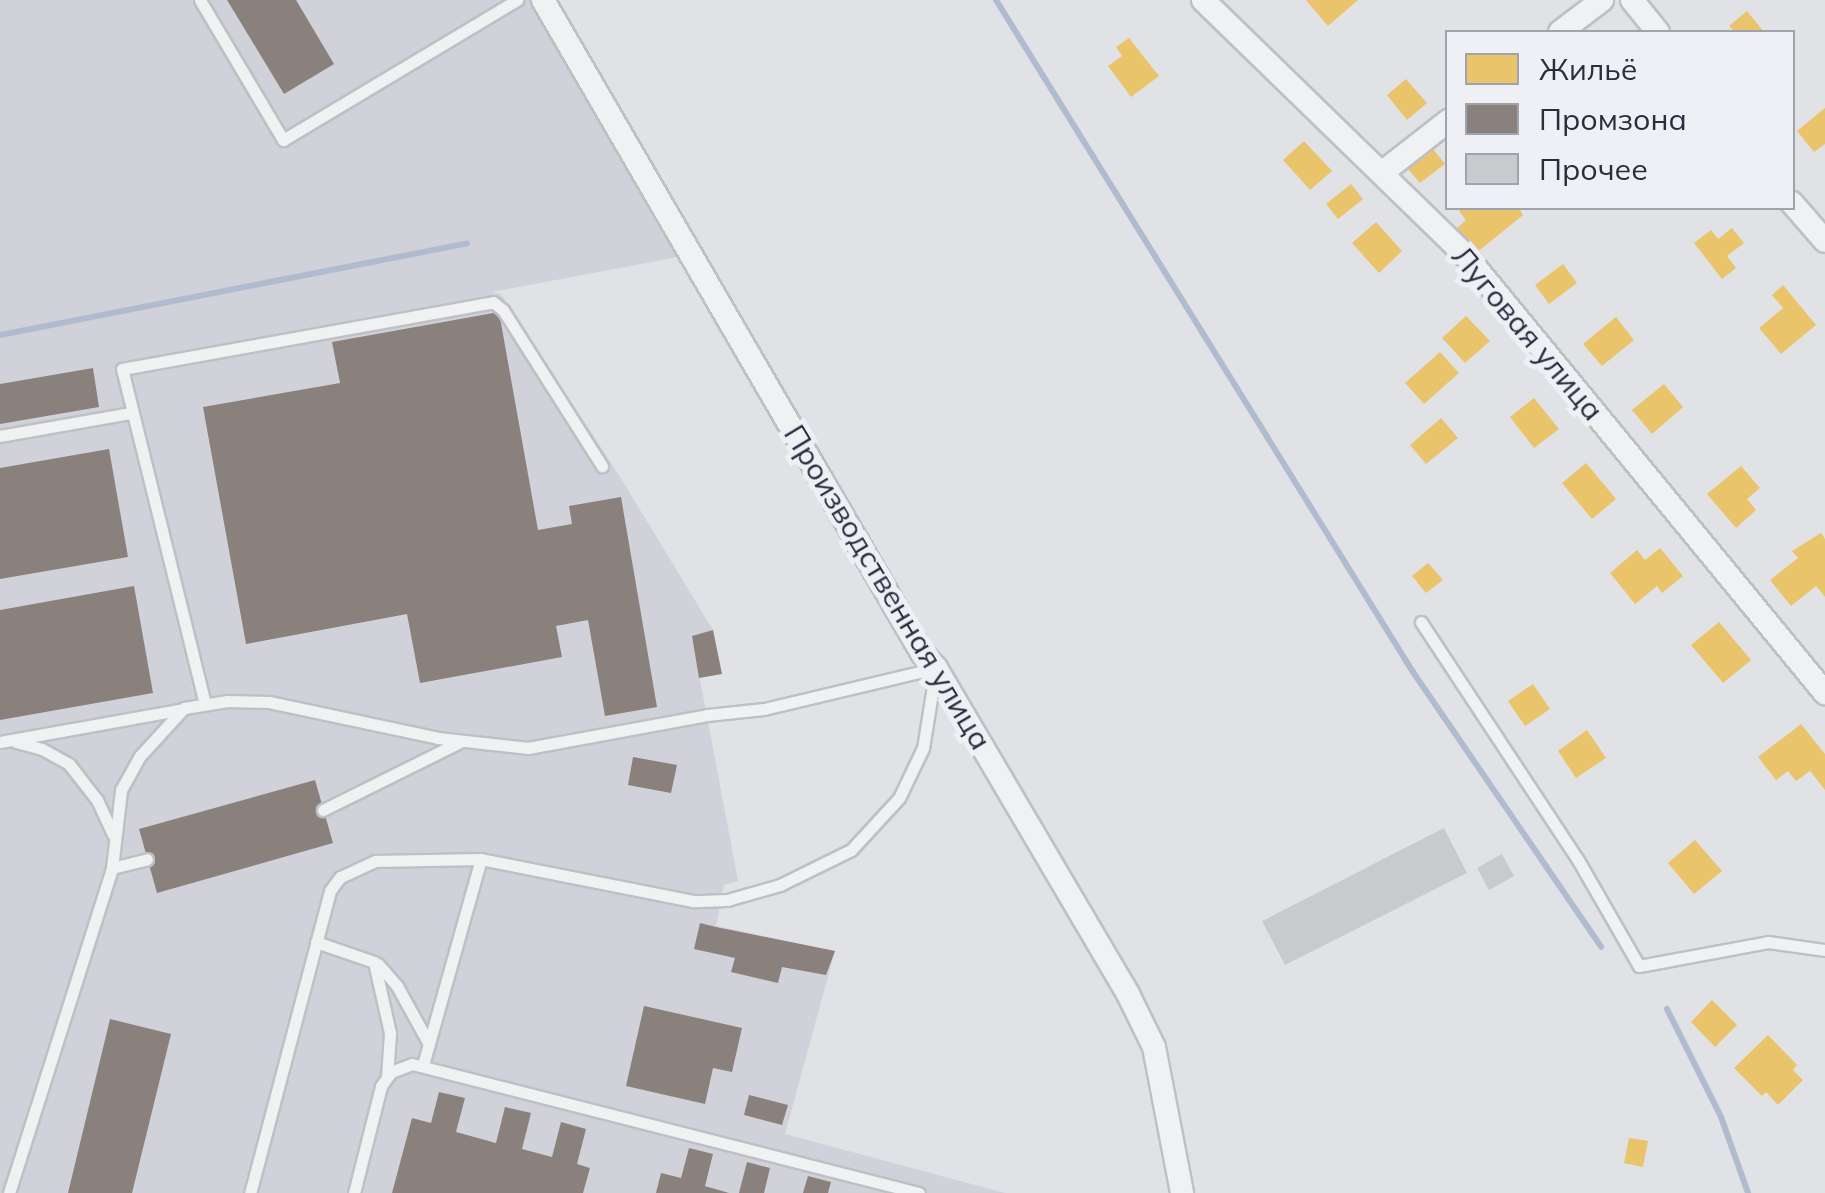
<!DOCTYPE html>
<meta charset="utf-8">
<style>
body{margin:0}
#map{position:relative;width:1825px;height:1193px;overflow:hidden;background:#e1e2e6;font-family:Mulish,sans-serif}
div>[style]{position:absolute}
.built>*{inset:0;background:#d0d1d9}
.homes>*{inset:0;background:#e9c46a}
.industry>*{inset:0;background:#8a817c}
.stream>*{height:6px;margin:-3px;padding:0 3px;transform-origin:3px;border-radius:3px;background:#b1bbd0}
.building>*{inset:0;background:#c9cace}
.roads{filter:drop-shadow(2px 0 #bfc0c4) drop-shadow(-2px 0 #bfc0c4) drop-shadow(0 2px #bfc0c4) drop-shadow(0 -2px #bfc0c4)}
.lane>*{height:11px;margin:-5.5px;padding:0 5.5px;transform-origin:5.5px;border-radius:5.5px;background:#f0f1f3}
.street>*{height:22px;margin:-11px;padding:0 11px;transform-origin:11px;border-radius:11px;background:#f0f1f3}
span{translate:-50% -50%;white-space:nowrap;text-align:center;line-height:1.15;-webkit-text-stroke:10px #eff0f5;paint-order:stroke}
.street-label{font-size:30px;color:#292e3e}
.legend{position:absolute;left:1445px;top:30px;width:350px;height:180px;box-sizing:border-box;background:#eff0f5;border:2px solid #a0a2ac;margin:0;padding:12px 18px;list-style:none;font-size:30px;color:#292e3e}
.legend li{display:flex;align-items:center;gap:20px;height:50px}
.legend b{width:50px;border:2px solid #a0a2ac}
</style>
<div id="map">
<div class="built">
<i style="clip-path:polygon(0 0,534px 0,694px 254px,492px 292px,501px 294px,622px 480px,713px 630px,692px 637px,738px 881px,724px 885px,716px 926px,835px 951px,785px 1134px,1005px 1193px,0 1193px)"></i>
</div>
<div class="homes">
<i style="clip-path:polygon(1306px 0,1358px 0,1328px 26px)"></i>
<i style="clip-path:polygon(1747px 11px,1764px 32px,1735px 32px,1729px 26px)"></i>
<i style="clip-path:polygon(1129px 38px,1159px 76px,1131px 97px,1108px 66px,1122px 56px,1116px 47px)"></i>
<i style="clip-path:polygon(1406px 79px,1427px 103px,1407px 120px,1387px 95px)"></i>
<i style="clip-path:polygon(1825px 108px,1825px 144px,1814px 152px,1797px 131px)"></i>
<i style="clip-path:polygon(1304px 141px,1332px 171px,1310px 190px,1283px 160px)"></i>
<i style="clip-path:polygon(1433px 149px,1445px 164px,1420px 183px,1408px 169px)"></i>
<i style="clip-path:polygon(1351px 184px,1363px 199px,1338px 219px,1326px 204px)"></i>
<i style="clip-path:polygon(1463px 208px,1523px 208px,1520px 210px,1523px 215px,1480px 250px,1455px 230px,1466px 220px,1459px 211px)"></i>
<i style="clip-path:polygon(1376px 222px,1402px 251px,1379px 273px,1352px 243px)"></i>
<i style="clip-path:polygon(1732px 228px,1744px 243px,1727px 256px,1736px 268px,1722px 279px,1694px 243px,1711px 230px,1718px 239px)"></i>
<i style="clip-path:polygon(1563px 264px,1577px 283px,1549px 304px,1535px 285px)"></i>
<i style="clip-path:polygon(1783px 285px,1816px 325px,1781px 354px,1759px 328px,1783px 308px,1772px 295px)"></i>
<i style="clip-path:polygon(1466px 316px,1490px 341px,1465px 363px,1442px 338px)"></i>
<i style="clip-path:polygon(1616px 317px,1634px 340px,1602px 366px,1583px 344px)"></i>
<i style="clip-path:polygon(1440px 352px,1459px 373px,1424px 404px,1405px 383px)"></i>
<i style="clip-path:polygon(1664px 384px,1683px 407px,1652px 434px,1632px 410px)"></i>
<i style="clip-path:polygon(1534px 398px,1559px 429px,1534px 448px,1510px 417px)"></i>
<i style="clip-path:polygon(1441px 418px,1458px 438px,1426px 464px,1410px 445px)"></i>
<i style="clip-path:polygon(1586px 463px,1616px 499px,1592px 519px,1562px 483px)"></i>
<i style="clip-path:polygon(1741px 466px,1760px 488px,1747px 499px,1756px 510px,1736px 528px,1707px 494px)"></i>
<i style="clip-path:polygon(1821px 533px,1825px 539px,1825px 597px,1816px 586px,1791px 606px,1770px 580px,1798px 558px,1792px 551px)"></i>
<i style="clip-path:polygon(1660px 548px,1683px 576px,1662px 593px,1657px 586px,1635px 604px,1610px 573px,1637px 550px,1645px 560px)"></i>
<i style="clip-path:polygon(1428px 563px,1443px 580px,1426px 593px,1412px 576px)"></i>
<i style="clip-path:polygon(1719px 622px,1751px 660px,1723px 683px,1691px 645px)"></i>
<i style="clip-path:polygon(1533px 684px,1550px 709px,1525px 726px,1508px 701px)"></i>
<i style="clip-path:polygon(1801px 724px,1825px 754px,1825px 790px,1810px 771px,1796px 781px,1788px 771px,1776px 780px,1758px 757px)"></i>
<i style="clip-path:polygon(1587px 730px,1606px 758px,1576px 778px,1558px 751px)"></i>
<i style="clip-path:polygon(1695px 840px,1722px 871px,1694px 894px,1668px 863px)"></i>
<i style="clip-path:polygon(1712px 1000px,1737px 1025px,1715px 1047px,1691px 1022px)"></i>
<i style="clip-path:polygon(1768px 1035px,1797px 1065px,1793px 1070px,1803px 1080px,1778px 1105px,1766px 1092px,1762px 1096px,1734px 1068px)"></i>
<i style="clip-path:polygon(1629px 1138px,1648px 1141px,1643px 1167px,1624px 1163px)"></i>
</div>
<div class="industry">
<i style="clip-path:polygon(227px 0,296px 0,334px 64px,284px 94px)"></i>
<i style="clip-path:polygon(499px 312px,538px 530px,572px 524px,569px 506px,621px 497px,657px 707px,605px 716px,588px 620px,556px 626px,562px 657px,420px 683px,407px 614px,246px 644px,203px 407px,340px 383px,332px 342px)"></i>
<i style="clip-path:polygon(93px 368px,99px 407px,0 424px,0 384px)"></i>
<i style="clip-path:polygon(109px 449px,128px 557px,0 579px,0 468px)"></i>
<i style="clip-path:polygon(134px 586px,153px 693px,0 720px,0 610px)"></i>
<i style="clip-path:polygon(713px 630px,722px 674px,699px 678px,692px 636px)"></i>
<i style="clip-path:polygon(633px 757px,677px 765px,671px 793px,628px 785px)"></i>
<i style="clip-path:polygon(315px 780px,333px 843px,157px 893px,139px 829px)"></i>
<i style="clip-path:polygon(700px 923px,716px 927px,835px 951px,826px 975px,782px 967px,778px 983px,731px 972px,735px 958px,694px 949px)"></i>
<i style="clip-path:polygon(644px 1006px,742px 1028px,732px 1072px,713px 1068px,705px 1104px,626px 1086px)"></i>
<i style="clip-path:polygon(110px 1019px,171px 1034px,132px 1193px,68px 1193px)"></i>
<i style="clip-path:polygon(439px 1092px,465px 1098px,456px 1132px,496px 1143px,505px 1107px,531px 1113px,522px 1149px,552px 1157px,561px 1122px,586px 1129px,577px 1164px,590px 1168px,583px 1193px,392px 1193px,412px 1118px,431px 1123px)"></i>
<i style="clip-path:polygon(749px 1095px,788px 1105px,782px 1125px,744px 1115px)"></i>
<i style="clip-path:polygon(689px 1148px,713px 1154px,705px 1186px,729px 1193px,656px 1193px,661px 1173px,681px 1178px)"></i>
<i style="clip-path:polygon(747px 1162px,770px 1168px,764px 1193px,739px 1193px)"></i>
<i style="clip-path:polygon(808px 1176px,831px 1182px,828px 1193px,803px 1193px)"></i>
</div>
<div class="stream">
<i style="left:996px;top:0;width:791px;rotate:58.18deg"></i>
<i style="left:1413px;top:672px;width:333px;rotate:55.6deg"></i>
<i style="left:0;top:335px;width:476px;rotate:-11.1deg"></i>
<i style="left:1667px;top:1009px;width:121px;rotate:63.4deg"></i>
<i style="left:1721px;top:1117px;width:81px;rotate:70.4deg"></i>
</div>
<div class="building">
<i style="clip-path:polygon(1444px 828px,1467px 873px,1285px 965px,1262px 921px)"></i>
<i style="clip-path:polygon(1502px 854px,1514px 876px,1489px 890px,1477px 868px)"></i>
</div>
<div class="roads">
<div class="lane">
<i style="left:200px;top:0;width:163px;rotate:59.3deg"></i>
<i style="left:283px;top:140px;width:273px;rotate:-30.9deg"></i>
<i style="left:0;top:436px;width:132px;rotate:-10deg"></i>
<i style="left:1421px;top:622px;width:285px;rotate:56.6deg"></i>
<i style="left:1578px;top:860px;width:122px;rotate:60.1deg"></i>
<i style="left:1639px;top:966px;width:131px;rotate:-10.5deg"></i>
<i style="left:1768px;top:942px;width:58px;rotate:8deg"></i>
<i style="left:205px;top:704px;width:345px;rotate:-103.9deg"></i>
<i style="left:122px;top:369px;width:377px;rotate:-10.2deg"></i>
<i style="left:493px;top:302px;width:13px;rotate:39deg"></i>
<i style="left:503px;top:310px;width:185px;rotate:57.6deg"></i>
<i style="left:0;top:742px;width:186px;rotate:-10.2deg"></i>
<i style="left:16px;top:742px;width:27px;rotate:15deg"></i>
<i style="left:42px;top:749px;width:31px;rotate:29deg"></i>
<i style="left:69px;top:764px;width:46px;rotate:52.1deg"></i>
<i style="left:97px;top:800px;width:38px;rotate:65deg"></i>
<i style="left:323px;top:810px;width:153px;rotate:-26.4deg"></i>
<i style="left:112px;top:868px;width:36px;rotate:-14deg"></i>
<i style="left:316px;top:942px;width:61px;rotate:19deg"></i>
<i style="left:374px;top:962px;width:73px;rotate:77.3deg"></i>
<i style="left:390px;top:1033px;width:44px;rotate:93.9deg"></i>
<i style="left:378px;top:964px;width:29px;rotate:49deg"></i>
<i style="left:397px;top:986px;width:66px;rotate:61.1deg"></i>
<i style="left:423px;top:1065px;width:214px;rotate:-74.3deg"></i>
<i style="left:9px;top:1193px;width:341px;rotate:-72.4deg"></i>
<i style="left:112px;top:868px;width:79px;rotate:-83.4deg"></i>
<i style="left:121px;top:790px;width:39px;rotate:-61deg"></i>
<i style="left:140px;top:756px;width:65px;rotate:-47.5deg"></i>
<i style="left:184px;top:708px;width:44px;rotate:-9.2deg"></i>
<i style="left:227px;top:701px;width:42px;rotate:1.4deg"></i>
<i style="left:269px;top:702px;width:173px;rotate:12deg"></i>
<i style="left:438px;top:738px;width:91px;rotate:6.3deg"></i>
<i style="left:528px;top:748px;width:182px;rotate:-10.4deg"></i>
<i style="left:707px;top:715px;width:57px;rotate:-6deg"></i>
<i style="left:764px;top:709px;width:177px;rotate:-13.4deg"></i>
<i style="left:936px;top:668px;width:81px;rotate:99.2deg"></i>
<i style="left:923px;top:748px;width:55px;rotate:115.6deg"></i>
<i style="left:899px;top:798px;width:71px;rotate:132.7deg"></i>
<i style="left:851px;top:850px;width:79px;rotate:153.8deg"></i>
<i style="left:780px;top:885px;width:55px;rotate:164.2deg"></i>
<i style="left:727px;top:900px;width:34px;rotate:178deg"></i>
<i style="left:693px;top:901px;width:216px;rotate:-168.8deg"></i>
<i style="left:481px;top:859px;width:106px;rotate:178.9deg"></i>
<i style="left:375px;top:861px;width:38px;rotate:155deg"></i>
<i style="left:340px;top:877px;width:17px;rotate:126deg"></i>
<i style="left:330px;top:891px;width:312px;rotate:104.8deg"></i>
<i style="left:354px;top:1193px;width:110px;rotate:-75.8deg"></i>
<i style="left:381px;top:1086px;width:17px;rotate:-54deg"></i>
<i style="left:391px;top:1072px;width:22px;rotate:-21deg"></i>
<i style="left:412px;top:1064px;width:523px;rotate:14.28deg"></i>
</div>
<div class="street">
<i style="left:543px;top:0;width:755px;rotate:59.87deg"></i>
<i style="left:922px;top:653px;width:21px;rotate:47deg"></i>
<i style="left:936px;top:668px;width:378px;rotate:59.5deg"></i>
<i style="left:1128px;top:994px;width:59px;rotate:63.9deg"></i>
<i style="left:1154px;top:1047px;width:149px;rotate:79.1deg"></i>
<i style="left:1203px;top:0;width:367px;rotate:44.2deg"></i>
<i style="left:1466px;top:256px;width:566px;rotate:50.6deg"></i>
<i style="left:1632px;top:0;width:41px;rotate:50.9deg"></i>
<i style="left:1560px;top:32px;width:53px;rotate:-37.3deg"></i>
<i style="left:1383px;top:172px;width:83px;rotate:-38.1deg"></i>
<i style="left:1792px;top:203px;width:50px;rotate:49deg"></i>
</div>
</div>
<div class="street-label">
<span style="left:1528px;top:333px;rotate:50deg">Луговая улица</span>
<span style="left:888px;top:587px;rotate:59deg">Производственная улица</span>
</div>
<ul class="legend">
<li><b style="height:28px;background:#e9c46a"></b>Жильё</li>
<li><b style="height:28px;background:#8a817c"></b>Промзона</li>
<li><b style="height:28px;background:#c9cace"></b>Прочее</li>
</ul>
</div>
